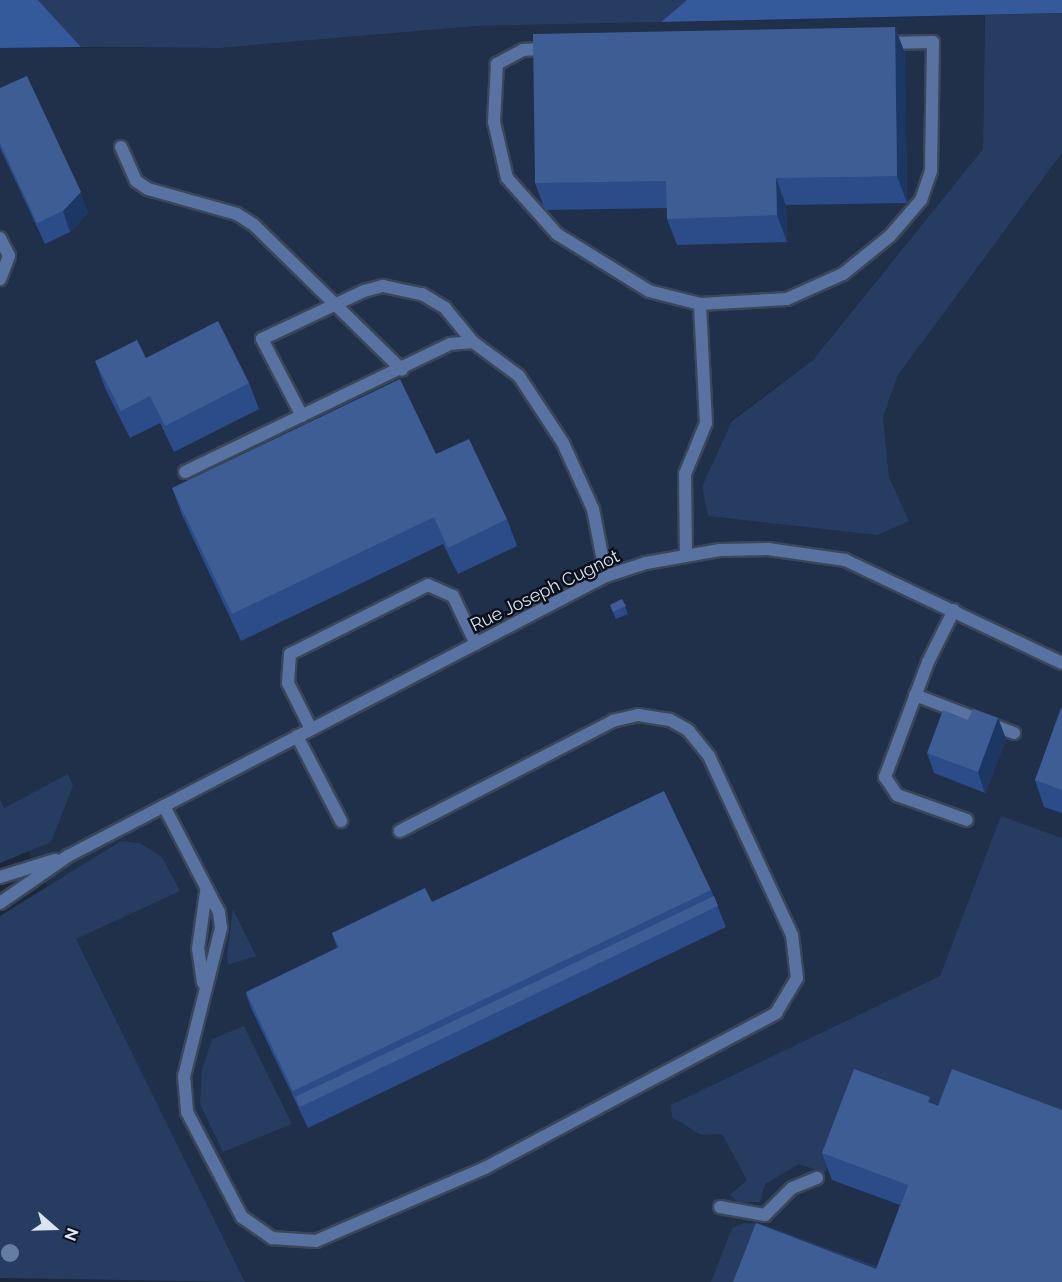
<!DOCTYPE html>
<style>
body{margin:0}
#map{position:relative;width:1062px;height:1282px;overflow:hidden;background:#1b283c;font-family:Raleway,sans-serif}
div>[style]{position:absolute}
.built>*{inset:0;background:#202f4a}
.green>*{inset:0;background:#273c61}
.forest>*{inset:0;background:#345a9b}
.roads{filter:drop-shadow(2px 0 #3a4659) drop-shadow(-2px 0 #3a4659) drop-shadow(0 2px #3a4659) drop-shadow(0 -2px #3a4659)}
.service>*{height:12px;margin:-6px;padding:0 6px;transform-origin:6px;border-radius:6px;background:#5873a1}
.minor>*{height:12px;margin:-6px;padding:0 6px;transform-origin:6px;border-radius:6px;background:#5873a1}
.trees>*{width:18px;height:18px;margin:-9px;border-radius:50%;background:#657da4}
.wall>*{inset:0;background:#2b4c89}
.shaded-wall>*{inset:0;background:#1d3765}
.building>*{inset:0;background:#3e5d94}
span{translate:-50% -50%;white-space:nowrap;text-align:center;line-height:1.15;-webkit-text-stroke:5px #0b101a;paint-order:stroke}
.street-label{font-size:18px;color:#dbe4f2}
.north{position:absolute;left:24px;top:1198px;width:60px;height:60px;-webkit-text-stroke:4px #0b101a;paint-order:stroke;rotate:110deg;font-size:16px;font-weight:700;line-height:24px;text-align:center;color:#dbe4f2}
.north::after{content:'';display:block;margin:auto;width:21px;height:27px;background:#dbe4f2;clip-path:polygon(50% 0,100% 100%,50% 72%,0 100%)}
</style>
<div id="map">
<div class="built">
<i style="clip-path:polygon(985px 15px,983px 149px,813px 360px,732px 420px,708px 516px,909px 521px,889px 477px,883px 417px,898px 375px,1062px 153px,1062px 1282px,245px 1282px,76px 939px,0 800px,0 48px,220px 48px,477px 26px)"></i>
</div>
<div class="green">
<i style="clip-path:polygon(38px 0,687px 0,661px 22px,477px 26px,220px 48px,81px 47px)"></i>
<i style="clip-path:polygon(1062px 13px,1062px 153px,898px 375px,883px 417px,889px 477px,909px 521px,877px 535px,708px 516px,702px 487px,732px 421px,813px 360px,983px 149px,985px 15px)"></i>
<i style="clip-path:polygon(68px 774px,73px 786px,51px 842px,0 863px,0 800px,4px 808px)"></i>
<i style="clip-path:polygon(1001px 816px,1062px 838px,1062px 1132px,945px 1110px,852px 1101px,825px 1173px,799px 1164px,765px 1184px,760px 1202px,738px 1202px,730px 1195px,747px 1180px,722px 1134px,701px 1135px,672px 1117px,671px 1105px,940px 976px)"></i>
<i style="clip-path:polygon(121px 841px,140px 843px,162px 857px,180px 891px,76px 939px,245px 1282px,0 1278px,0 916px)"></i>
<i style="clip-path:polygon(233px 909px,256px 956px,228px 965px,227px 957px)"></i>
<i style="clip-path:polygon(244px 1026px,292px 1124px,223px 1152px,200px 1104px,202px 1069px,212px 1039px)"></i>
<i style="clip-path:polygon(744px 1223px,762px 1224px,881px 1268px,876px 1282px,711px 1282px,732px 1228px)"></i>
</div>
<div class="forest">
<i style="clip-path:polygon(0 0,38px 0,81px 47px,0 48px)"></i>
<i style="clip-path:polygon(687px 0,1062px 0,1062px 13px,661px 22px)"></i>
</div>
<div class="roads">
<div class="service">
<i style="left:547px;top:49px;width:24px;rotate:178deg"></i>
<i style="left:523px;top:50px;width:30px;rotate:152deg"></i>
<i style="left:497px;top:64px;width:58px;rotate:93deg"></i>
<i style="left:494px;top:122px;width:57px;rotate:76.9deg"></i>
<i style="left:507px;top:178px;width:75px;rotate:48.2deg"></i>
<i style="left:557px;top:234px;width:108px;rotate:31.8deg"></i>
<i style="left:649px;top:291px;width:53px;rotate:14.3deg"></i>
<i style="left:121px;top:147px;width:37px;rotate:66deg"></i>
<i style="left:136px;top:181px;width:14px;rotate:34deg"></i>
<i style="left:148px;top:189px;width:92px;rotate:15.7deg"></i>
<i style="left:237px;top:214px;width:20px;rotate:33deg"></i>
<i style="left:254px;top:225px;width:207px;rotate:44.4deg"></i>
<i style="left:0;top:238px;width:20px;rotate:63deg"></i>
<i style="left:9px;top:256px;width:25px;rotate:111deg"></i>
<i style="left:302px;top:416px;width:87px;rotate:-117.5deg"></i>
<i style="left:262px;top:339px;width:113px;rotate:-25.2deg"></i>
<i style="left:364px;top:291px;width:20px;rotate:-15deg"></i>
<i style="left:383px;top:286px;width:40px;rotate:12deg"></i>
<i style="left:422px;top:294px;width:27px;rotate:31deg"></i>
<i style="left:445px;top:308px;width:44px;rotate:50.5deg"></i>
<i style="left:185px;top:472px;width:294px;rotate:-25.8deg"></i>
<i style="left:450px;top:344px;width:23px;rotate:-5deg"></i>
<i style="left:473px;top:342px;width:57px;rotate:36.5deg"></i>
<i style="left:519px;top:376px;width:80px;rotate:56.7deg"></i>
<i style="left:563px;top:443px;width:72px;rotate:65.6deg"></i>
<i style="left:593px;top:509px;width:68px;rotate:79deg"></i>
<i style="left:686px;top:555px;width:81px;rotate:-90.7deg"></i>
<i style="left:685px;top:474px;width:55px;rotate:-67.6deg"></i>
<i style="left:706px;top:423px;width:119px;rotate:-92.9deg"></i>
<i style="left:700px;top:304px;width:87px;rotate:-3.3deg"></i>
<i style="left:787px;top:299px;width:61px;rotate:-24.1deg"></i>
<i style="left:843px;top:274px;width:60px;rotate:-39deg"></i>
<i style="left:890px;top:236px;width:48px;rotate:-49.3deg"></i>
<i style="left:921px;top:200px;width:31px;rotate:-71deg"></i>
<i style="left:931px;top:171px;width:129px;rotate:-89.1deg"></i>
<i style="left:933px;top:42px;width:47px;rotate:178.8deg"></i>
<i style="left:954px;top:610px;width:58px;rotate:116.6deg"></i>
<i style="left:928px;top:662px;width:123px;rotate:110.5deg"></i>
<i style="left:885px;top:777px;width:22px;rotate:56deg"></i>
<i style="left:897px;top:795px;width:74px;rotate:19.7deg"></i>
<i style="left:915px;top:695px;width:106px;rotate:21deg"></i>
<i style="left:311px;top:729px;width:51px;rotate:-116.6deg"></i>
<i style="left:288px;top:683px;width:29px;rotate:-86deg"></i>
<i style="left:290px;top:654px;width:154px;rotate:-26.6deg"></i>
<i style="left:428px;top:585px;width:27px;rotate:24deg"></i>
<i style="left:453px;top:596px;width:53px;rotate:64.4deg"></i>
<i style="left:297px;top:736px;width:96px;rotate:62.6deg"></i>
<i style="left:164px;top:806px;width:119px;rotate:62.6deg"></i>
<i style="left:219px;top:912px;width:16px;rotate:83deg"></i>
<i style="left:221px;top:928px;width:153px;rotate:104deg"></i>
<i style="left:184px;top:1076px;width:36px;rotate:85deg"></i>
<i style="left:187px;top:1112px;width:119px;rotate:62.4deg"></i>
<i style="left:242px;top:1217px;width:37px;rotate:35deg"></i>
<i style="left:272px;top:1238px;width:44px;rotate:3.9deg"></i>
<i style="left:316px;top:1241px;width:184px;rotate:-23.4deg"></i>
<i style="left:485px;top:1168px;width:330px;rotate:-28deg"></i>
<i style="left:776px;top:1013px;width:41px;rotate:-59deg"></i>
<i style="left:797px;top:978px;width:43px;rotate:-96.6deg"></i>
<i style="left:792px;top:935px;width:197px;rotate:-114.9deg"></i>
<i style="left:709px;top:756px;width:33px;rotate:-129deg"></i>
<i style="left:688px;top:730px;width:21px;rotate:-151deg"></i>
<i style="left:670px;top:720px;width:32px;rotate:-171deg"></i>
<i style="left:638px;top:715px;width:26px;rotate:167deg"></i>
<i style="left:613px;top:721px;width:240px;rotate:152.7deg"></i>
<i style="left:203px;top:983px;width:34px;rotate:-98deg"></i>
<i style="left:198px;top:949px;width:58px;rotate:-82deg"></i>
<i style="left:720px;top:1207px;width:46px;rotate:10.1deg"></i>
<i style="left:765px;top:1215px;width:38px;rotate:-45deg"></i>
<i style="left:792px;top:1188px;width:27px;rotate:-22deg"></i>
</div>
<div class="minor">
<i style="left:0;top:877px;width:58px;rotate:-17.2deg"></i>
<i style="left:0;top:903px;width:83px;rotate:-34.7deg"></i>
<i style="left:68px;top:856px;width:108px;rotate:-27.5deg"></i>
<i style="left:164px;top:806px;width:498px;rotate:-27.5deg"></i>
<i style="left:606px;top:576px;width:42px;rotate:-18deg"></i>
<i style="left:646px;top:563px;width:75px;rotate:-10deg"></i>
<i style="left:720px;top:550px;width:48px;rotate:-1.2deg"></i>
<i style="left:768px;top:549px;width:78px;rotate:8.1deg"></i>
<i style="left:845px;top:560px;width:240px;rotate:25.4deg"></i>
</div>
</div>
<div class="trees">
<i style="left:10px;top:1253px"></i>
</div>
<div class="wall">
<i style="clip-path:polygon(895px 27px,905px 54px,907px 203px,786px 205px,787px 242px,677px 245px,667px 219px,667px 208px,545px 210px,535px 183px)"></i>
<i style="clip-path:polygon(0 88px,88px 213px,70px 232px,45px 244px,0 148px)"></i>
<i style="clip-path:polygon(146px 358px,249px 383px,259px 409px,174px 452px,160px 423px,130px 438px,105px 388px,95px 361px)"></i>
<i style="clip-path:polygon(436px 454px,507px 519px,517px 546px,458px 574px,443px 544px,241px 641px,182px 515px,172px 488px)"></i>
<i style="clip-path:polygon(622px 599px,628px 614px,616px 619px,610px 605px)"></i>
<i style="clip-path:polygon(1062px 708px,1062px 813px,1044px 807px,1035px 780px)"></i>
<i style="clip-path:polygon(998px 718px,1006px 739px,985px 793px,934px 773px,927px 753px,968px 720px)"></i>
<i style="clip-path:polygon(711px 890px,726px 927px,308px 1128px,251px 1008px,246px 994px,337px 948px,332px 933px,432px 902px)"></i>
<i style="clip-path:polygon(932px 1103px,938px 1106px,876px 1269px,900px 1205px,832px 1180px,822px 1153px)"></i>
</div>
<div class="shaded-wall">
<i style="clip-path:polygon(895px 27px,905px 54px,907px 203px,897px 176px)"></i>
<i style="clip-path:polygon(776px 178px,786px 205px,787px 242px,777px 215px)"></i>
<i style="clip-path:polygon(81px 192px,88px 213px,70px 232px,63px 211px)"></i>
<i style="clip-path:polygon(998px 718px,1006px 739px,985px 793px,978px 772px)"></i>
</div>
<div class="building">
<i style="clip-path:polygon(895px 27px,897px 176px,776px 178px,777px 215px,667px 219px,666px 181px,535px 183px,533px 34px)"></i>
<i style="clip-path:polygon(27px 76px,81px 192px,63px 211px,37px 223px,0 143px,0 88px)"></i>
<i style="clip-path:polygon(218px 321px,249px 383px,165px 426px,150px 396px,121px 411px,95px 361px,137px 340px,146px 358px)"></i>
<i style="clip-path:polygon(400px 379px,436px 454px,469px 439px,507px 519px,448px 548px,434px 517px,232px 614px,172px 488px)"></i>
<i style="clip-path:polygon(622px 599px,626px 606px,613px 612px,610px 605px)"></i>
<i style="clip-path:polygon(1061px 708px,1062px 708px,1062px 790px,1035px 780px)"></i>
<i style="clip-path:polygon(973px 709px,998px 718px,978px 772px,927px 753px,943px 710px,968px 720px)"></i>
<i style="clip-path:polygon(664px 791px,711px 890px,293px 1091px,246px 992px,339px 947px,332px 933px,425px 888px,432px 902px)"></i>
<i style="clip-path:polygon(714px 896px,718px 906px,300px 1107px,295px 1097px)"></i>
<i style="clip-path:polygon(854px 1069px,930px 1097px,928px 1102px,938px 1106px,952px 1069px,1062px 1110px,1062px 1282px,733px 1282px,756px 1223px,876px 1269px,908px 1185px,822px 1153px)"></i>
</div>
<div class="street-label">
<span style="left:545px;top:591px;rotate:-26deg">Rue Joseph Cugnot</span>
</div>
<div class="north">N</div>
</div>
